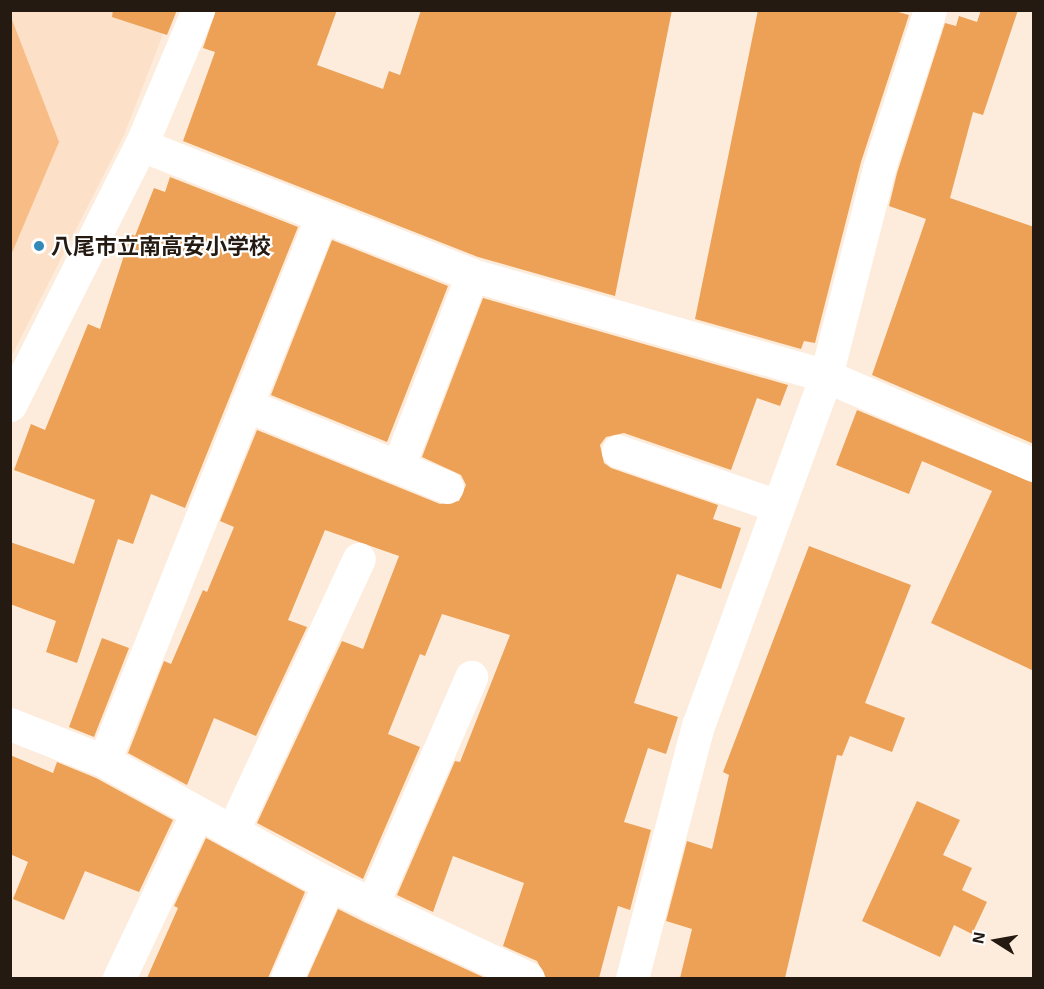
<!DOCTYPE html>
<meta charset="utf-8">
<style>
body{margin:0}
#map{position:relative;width:1044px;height:989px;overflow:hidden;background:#fdecdc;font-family:"Exo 2","Noto Sans JP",sans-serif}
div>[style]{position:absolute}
.built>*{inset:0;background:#fce0c7}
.green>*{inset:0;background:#f8bd86}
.building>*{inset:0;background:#eca156}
.minor>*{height:33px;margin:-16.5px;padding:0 16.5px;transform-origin:16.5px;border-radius:16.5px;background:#fff}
.dots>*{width:16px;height:16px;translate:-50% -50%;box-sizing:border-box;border:3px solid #fff;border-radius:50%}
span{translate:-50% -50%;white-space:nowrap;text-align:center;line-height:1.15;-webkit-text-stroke:4.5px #fff;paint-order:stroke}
.poi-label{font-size:22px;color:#241a11;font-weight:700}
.left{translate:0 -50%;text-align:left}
.frame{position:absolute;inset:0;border:12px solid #241a11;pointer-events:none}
.north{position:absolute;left:966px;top:911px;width:60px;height:60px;-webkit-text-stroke:4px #fff;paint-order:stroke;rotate:281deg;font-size:16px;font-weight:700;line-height:24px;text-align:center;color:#241a11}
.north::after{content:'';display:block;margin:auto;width:21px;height:27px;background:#241a11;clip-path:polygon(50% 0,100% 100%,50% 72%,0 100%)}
</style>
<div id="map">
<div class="built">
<i style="clip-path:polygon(11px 11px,172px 11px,124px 135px,11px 357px)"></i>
</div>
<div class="green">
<i style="clip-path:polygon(11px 17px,59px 142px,11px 255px)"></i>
</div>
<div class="building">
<i style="clip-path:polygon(113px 10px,177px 10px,167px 35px,112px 17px)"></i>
<i style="clip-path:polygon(216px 10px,337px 10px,317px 65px,383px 89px,389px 71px,400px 75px,421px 10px,672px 10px,615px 296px,478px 257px,183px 141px,215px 52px,203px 48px)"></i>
<i style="clip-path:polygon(758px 10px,891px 10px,909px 15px,861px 162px,815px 343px,804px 341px,801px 349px,695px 319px)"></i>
<i style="clip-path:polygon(981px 10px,1018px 10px,983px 115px,973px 112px,950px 198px,1034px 227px,1034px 444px,872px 375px,926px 219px,889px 206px,897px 173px,945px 23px,956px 26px,959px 16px,977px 22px)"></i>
<i style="clip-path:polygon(170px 177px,298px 227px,185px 508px,151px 494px,133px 544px,118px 539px,77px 663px,46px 652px,56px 621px,10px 604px,10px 542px,74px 564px,95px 500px,14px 470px,31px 424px,45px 430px,88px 324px,100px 329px,131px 234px,135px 236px,154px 188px,165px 192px)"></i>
<i style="clip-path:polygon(332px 240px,448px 286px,387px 442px,271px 395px)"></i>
<i style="clip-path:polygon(483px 298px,788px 385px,780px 406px,757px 398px,731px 470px,624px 433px,606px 437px,600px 445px,604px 463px,611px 468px,718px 505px,713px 519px,741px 528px,721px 589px,677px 574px,634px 703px,678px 717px,666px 754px,648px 748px,624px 822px,651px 830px,630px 910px,618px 906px,599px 978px,546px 978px,537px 961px,503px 946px,524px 883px,453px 856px,433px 912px,397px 895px,455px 761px,460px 762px,510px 635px,442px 614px,425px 656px,420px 654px,388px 734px,420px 747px,363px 879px,257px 823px,342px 641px,363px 649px,399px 556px,325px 530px,288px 620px,307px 627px,256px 736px,214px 718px,187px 785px,128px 753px,164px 661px,171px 664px,203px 590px,207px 592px,234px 527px,220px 521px,257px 430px,440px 504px,459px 501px,466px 485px,461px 475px,422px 457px)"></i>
<i style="clip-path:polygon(857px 410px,1034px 483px,1034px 671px,931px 623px,992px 491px,922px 461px,909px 494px,836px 465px)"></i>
<i style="clip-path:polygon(809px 546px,911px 585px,865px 703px,905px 718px,892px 752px,850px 736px,842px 756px,837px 755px,785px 978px,680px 978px,692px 929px,666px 921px,687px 841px,712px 849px,729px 775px,723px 772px)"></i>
<i style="clip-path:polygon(102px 638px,129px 648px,94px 737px,69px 727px)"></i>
<i style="clip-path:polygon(10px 755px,53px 773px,57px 762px,96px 778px,173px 820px,139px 892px,85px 871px,64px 920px,13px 899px,28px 862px,10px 854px)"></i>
<i style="clip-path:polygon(917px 801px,960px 820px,943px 855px,972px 868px,962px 890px,987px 902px,972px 934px,954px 925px,940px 957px,862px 921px)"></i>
<i style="clip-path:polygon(206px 838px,305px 892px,268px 978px,147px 978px,178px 908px,174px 906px)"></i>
<i style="clip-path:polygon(338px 909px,364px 922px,485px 978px,307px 978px)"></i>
</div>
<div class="minor">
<i style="left:930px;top:10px;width:166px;rotate:107.9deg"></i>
<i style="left:879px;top:168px;width:215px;rotate:104.3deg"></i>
<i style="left:826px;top:376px;width:226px;rotate:23.2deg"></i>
<i style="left:141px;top:145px;width:356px;rotate:21.4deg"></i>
<i style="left:472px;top:275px;width:368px;rotate:15.9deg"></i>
<i style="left:826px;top:376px;width:372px;rotate:110.1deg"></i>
<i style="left:698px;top:725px;width:261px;rotate:104.6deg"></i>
<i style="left:10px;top:405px;width:291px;rotate:-63.3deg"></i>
<i style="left:141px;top:145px;width:147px;rotate:-67.1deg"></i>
<i style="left:246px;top:405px;width:217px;rotate:22.2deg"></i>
<i style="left:618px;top:451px;width:169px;rotate:19deg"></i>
<i style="left:398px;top:467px;width:206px;rotate:-68.9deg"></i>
<i style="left:10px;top:724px;width:101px;rotate:21.5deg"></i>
<i style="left:104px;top:761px;width:256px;rotate:28.7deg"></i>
<i style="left:329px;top:884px;width:220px;rotate:25.3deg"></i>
<i style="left:104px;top:761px;width:587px;rotate:-68.2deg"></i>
<i style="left:232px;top:832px;width:301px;rotate:-65.1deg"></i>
<i style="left:372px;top:905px;width:249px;rotate:-66.5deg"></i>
<i style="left:119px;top:978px;width:183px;rotate:-64.7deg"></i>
<i style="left:287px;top:978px;width:103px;rotate:-65.9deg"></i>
</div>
<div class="dots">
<i style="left:39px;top:246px;background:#3389b8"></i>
</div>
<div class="poi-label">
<span class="left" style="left:51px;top:246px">八尾市立南高安小学校</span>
</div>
<div class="frame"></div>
<div class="north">N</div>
</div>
